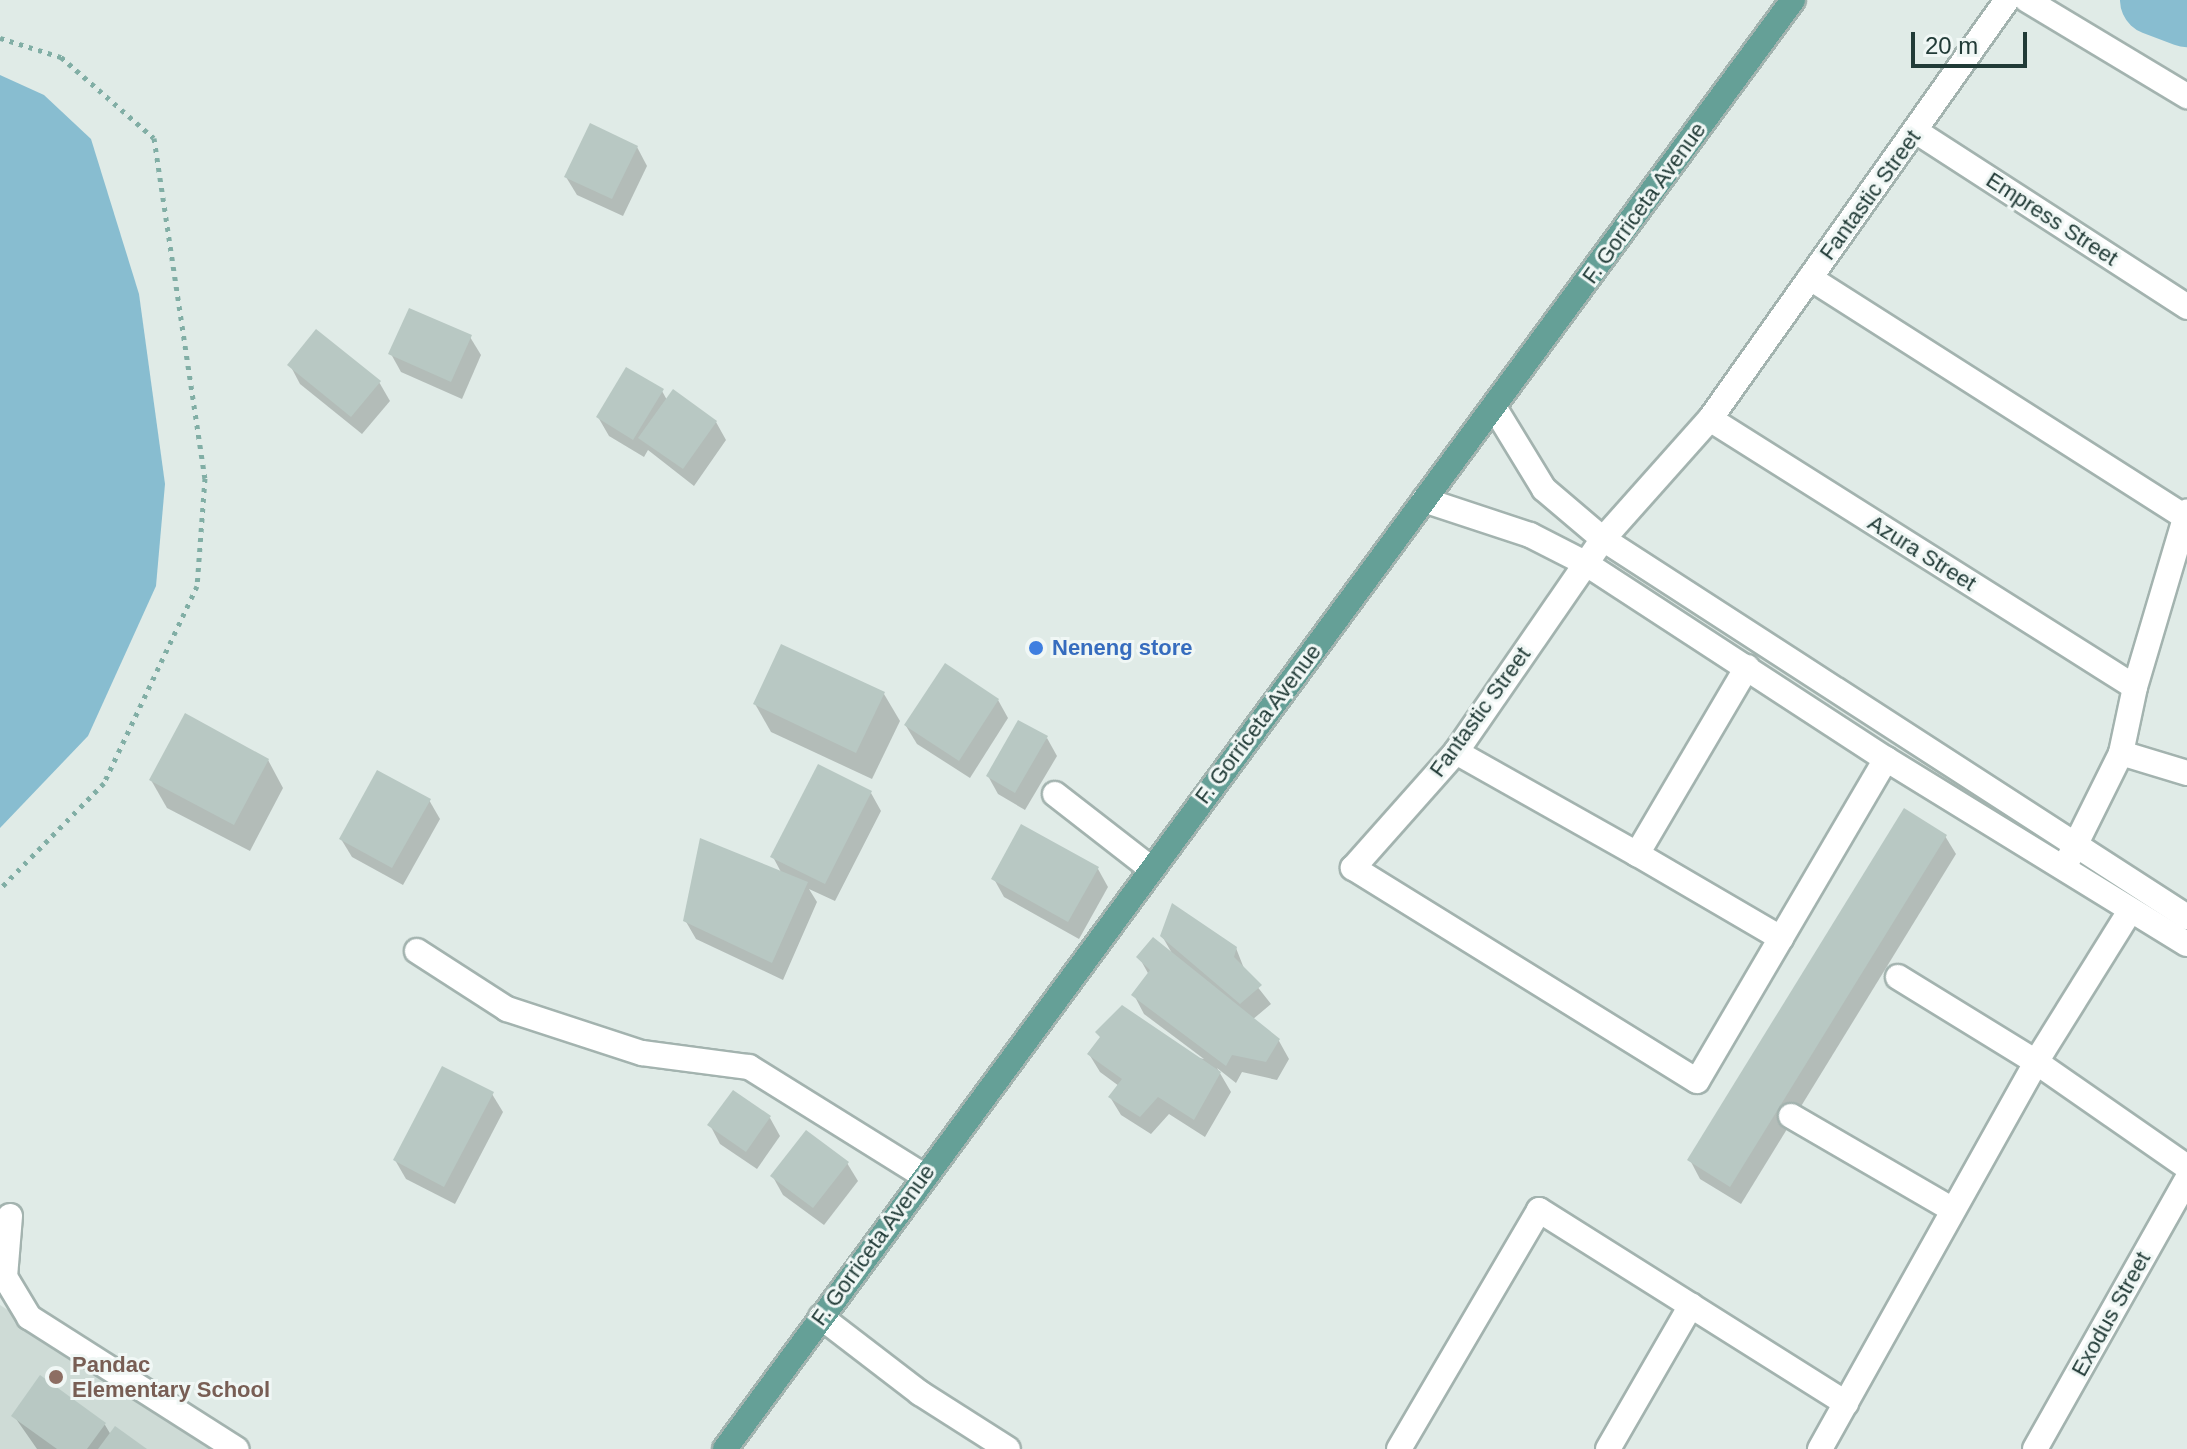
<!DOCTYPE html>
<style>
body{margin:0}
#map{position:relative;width:2187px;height:1449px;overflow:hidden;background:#e0ebe7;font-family:Arial,sans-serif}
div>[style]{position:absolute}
.built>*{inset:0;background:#cedbd6}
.water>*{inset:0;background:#88bdd0}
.shadow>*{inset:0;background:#0003}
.river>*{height:70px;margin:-35px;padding:0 35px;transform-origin:35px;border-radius:35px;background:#88bdd0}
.building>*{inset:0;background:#b8c8c3}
.path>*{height:5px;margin-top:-2.5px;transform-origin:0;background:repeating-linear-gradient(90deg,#81aea5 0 4px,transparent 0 10px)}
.roads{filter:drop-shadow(2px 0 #a3b3af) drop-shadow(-2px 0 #a3b3af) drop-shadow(0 2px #a3b3af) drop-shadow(0 -2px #a3b3af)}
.minor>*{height:24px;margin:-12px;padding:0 12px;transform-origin:12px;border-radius:12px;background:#fff}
.major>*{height:24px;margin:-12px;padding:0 12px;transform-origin:12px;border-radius:12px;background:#65a097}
.dots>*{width:22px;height:22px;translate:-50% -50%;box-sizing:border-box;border:4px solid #f0f7f5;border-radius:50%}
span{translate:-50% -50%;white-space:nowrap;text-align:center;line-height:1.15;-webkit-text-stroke:6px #f0f7f5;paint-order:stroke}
.street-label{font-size:22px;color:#213b37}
.shop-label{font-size:22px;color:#366cbe;font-weight:700}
.left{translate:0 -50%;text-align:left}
.education-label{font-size:22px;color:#785e54;font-weight:700}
.scale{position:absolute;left:1911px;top:32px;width:116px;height:36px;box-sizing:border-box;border:4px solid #213b37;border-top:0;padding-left:10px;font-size:24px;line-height:28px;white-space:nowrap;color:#213b37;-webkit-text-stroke:6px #f0f7f5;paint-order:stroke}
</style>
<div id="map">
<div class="built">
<i style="clip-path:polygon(0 1305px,223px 1449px,0 1449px)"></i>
</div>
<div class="water">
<i style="clip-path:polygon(0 75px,44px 95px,91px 139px,139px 294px,165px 484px,156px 586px,88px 736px,0 828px)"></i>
</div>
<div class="shadow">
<i style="clip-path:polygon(637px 147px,647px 166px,623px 216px,577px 195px,566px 177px)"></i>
<i style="clip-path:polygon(470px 337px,481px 355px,462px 399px,401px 372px,391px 354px)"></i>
<i style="clip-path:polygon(290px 365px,379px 382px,390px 401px,362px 434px,300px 384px)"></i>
<i style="clip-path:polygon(662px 391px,667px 400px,716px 422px,726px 440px,694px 486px,648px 450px,644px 457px,609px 436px,598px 417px)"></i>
<i style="clip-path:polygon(884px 694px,900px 721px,872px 779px,771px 732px,755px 704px)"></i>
<i style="clip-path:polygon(998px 700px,1008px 718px,970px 778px,917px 744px,906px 726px)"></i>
<i style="clip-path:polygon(1047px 738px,1057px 756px,1025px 810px,998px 794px,988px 776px)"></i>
<i style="clip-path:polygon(268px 760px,283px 788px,250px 851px,167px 808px,151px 780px)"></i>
<i style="clip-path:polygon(871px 793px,881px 811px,835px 901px,809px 889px,817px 902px,783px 980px,696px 939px,685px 920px,782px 874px,773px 857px)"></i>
<i style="clip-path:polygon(429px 800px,440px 819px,403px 885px,352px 857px,341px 839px)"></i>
<i style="clip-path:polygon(1945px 836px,1956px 854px,1741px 1204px,1700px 1179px,1690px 1160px)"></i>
<i style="clip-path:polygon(1098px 869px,1108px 887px,1079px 939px,1004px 897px,994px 879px)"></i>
<i style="clip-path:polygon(1173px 906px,1236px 948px,1245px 971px,1271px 1004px,1252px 1020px,1279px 1041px,1289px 1059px,1277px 1080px,1242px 1072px,1236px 1083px,1217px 1068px,1231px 1092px,1205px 1137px,1169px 1114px,1151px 1134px,1121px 1115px,1110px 1097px,1119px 1086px,1100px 1072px,1089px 1054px,1101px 1039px,1204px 1059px,1144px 1014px,1134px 995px,1149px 975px,1139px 957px,1173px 955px,1162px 936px)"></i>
<i style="clip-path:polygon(492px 1094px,503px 1112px,455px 1204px,406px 1179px,395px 1160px)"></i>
<i style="clip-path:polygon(770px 1118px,780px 1136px,757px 1169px,720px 1144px,710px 1125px)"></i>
<i style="clip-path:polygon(847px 1163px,858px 1181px,824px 1225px,783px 1195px,773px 1177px)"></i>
<i style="clip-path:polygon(41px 1378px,105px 1425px,111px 1435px,144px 1449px,37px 1449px,14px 1416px)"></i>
</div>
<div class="river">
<i style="left:2155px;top:0;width:34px;rotate:21deg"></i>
</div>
<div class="building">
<i style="clip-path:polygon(590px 123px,638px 146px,612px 199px,564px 177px)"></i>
<i style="clip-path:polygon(409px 308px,472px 335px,451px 382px,388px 354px)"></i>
<i style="clip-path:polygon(316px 329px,381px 381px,351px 417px,287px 365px)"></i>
<i style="clip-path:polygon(626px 367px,664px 389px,633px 440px,596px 417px)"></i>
<i style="clip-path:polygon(673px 389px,717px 421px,683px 469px,638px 438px)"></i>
<i style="clip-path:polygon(781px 644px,885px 692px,856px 753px,753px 704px)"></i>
<i style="clip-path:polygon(945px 663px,999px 699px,959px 761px,904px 725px)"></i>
<i style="clip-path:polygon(185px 713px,269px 759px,234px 825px,149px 780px)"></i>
<i style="clip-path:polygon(1018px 720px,1048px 736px,1015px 793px,986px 776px)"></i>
<i style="clip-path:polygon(818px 764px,872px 791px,825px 884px,770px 857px)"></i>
<i style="clip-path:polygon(377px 770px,431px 799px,392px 868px,339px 839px)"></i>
<i style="clip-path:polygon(1904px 808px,1947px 835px,1730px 1187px,1687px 1160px)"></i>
<i style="clip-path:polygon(1021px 824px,1099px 867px,1068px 922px,991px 879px)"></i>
<i style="clip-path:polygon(700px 838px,808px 882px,772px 963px,683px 921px)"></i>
<i style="clip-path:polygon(1172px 903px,1237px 947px,1234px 957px,1262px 985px,1240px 1004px,1160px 936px)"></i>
<i style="clip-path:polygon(1153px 937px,1280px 1039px,1266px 1062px,1232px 1055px,1226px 1066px,1131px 995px,1150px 970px,1136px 957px)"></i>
<i style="clip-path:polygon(1122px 1005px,1221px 1072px,1194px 1120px,1158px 1097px,1140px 1117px,1108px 1097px,1122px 1079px,1087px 1054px,1100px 1037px,1095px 1032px)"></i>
<i style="clip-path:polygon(442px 1066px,494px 1092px,444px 1187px,393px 1160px)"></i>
<i style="clip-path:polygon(733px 1090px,771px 1116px,746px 1152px,707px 1125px)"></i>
<i style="clip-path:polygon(806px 1130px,849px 1162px,813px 1208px,770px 1176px)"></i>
<i style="clip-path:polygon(40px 1375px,106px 1423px,87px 1449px,57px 1449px,11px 1416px)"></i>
<i style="clip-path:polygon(115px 1426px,147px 1449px,98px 1449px)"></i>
</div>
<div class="path">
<i style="left:0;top:38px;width:64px;rotate:17.3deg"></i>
<i style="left:61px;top:57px;width:123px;rotate:41.1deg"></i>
<i style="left:154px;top:138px;width:344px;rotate:81.5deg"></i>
<i style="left:205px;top:478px;width:108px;rotate:94.2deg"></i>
<i style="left:197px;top:586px;width:218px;rotate:115.3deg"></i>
<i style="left:104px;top:783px;width:148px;rotate:134.5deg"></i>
</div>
<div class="roads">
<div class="minor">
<i style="left:2027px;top:0;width:187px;rotate:31deg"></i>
<i style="left:1917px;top:132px;width:322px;rotate:32.9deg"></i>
<i style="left:1810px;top:278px;width:445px;rotate:32.5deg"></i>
<i style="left:1494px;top:407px;width:96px;rotate:58.6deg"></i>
<i style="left:1544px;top:489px;width:77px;rotate:40.3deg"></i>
<i style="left:1603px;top:539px;width:696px;rotate:32.91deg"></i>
<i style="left:1710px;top:419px;width:502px;rotate:32.24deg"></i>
<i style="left:1424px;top:500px;width:112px;rotate:18.3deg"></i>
<i style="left:1530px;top:535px;width:62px;rotate:27deg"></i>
<i style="left:1585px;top:563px;width:359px;rotate:33.1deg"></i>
<i style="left:1886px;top:759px;width:353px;rotate:31.6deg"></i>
<i style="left:1456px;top:752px;width:208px;rotate:29.4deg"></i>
<i style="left:1637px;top:854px;width:217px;rotate:-59.5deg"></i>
<i style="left:2121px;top:753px;width:69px;rotate:16.9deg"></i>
<i style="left:1886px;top:759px;width:373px;rotate:120.4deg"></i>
<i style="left:1697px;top:1081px;width:405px;rotate:-148.2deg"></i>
<i style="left:1353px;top:868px;width:155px;rotate:-48.4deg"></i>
<i style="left:1456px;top:752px;width:259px;rotate:-55.4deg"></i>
<i style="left:1603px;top:539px;width:161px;rotate:-48.3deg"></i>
<i style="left:1710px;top:419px;width:514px;rotate:-54.67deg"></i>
<i style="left:1055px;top:794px;width:120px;rotate:37.9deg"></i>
<i style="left:1637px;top:854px;width:167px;rotate:30.3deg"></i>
<i style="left:2067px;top:862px;width:122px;rotate:-63.6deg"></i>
<i style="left:2121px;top:753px;width:67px;rotate:-78deg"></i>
<i style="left:2135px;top:687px;width:183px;rotate:-73.5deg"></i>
<i style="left:417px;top:951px;width:107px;rotate:32.8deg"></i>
<i style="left:507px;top:1009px;width:142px;rotate:18.1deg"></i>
<i style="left:642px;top:1053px;width:108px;rotate:7.5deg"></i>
<i style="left:749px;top:1067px;width:206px;rotate:31.9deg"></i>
<i style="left:1898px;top:977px;width:162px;rotate:31.6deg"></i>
<i style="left:2036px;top:1062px;width:184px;rotate:34.8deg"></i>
<i style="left:1791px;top:1116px;width:187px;rotate:30.1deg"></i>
<i style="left:10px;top:1216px;width:61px;rotate:94.7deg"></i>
<i style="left:5px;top:1277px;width:47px;rotate:59deg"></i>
<i style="left:29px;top:1317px;width:246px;rotate:32.5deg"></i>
<i style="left:821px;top:1317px;width:125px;rotate:37.5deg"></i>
<i style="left:920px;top:1393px;width:104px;rotate:32.5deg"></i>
<i style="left:1399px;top:1449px;width:277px;rotate:-59.6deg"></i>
<i style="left:1539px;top:1210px;width:363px;rotate:32.2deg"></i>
<i style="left:1608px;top:1449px;width:166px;rotate:-60deg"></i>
<i style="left:1820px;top:1449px;width:443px;rotate:-60.8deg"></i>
<i style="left:2036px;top:1062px;width:178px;rotate:-58.1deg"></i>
<i style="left:2035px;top:1449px;width:310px;rotate:-60.6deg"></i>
</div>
<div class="major">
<i style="left:725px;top:1449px;width:1800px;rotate:-53.61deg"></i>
</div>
</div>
<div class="dots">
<i style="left:1036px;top:648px;background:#3f7fe0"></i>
<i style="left:56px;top:1377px;background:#8d6e63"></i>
</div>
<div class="street-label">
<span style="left:1870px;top:195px;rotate:-54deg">Fantastic Street</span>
<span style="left:1644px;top:203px;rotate:-54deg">F. Gorriceta Avenue</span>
<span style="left:2052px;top:219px;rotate:33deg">Empress Street</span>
<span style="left:1922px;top:553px;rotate:32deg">Azura Street</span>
<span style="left:1480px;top:712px;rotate:-54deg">Fantastic Street</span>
<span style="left:1258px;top:724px;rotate:-53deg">F. Gorriceta Avenue</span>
<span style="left:873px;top:1245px;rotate:-54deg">F. Gorriceta Avenue</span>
<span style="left:2111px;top:1314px;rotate:-61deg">Exodus Street</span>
</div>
<div class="shop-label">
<span class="left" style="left:1052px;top:648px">Neneng store</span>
</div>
<div class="education-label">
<span class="left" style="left:72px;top:1377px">Pandac<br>Elementary School</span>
</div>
<div class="scale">20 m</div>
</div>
